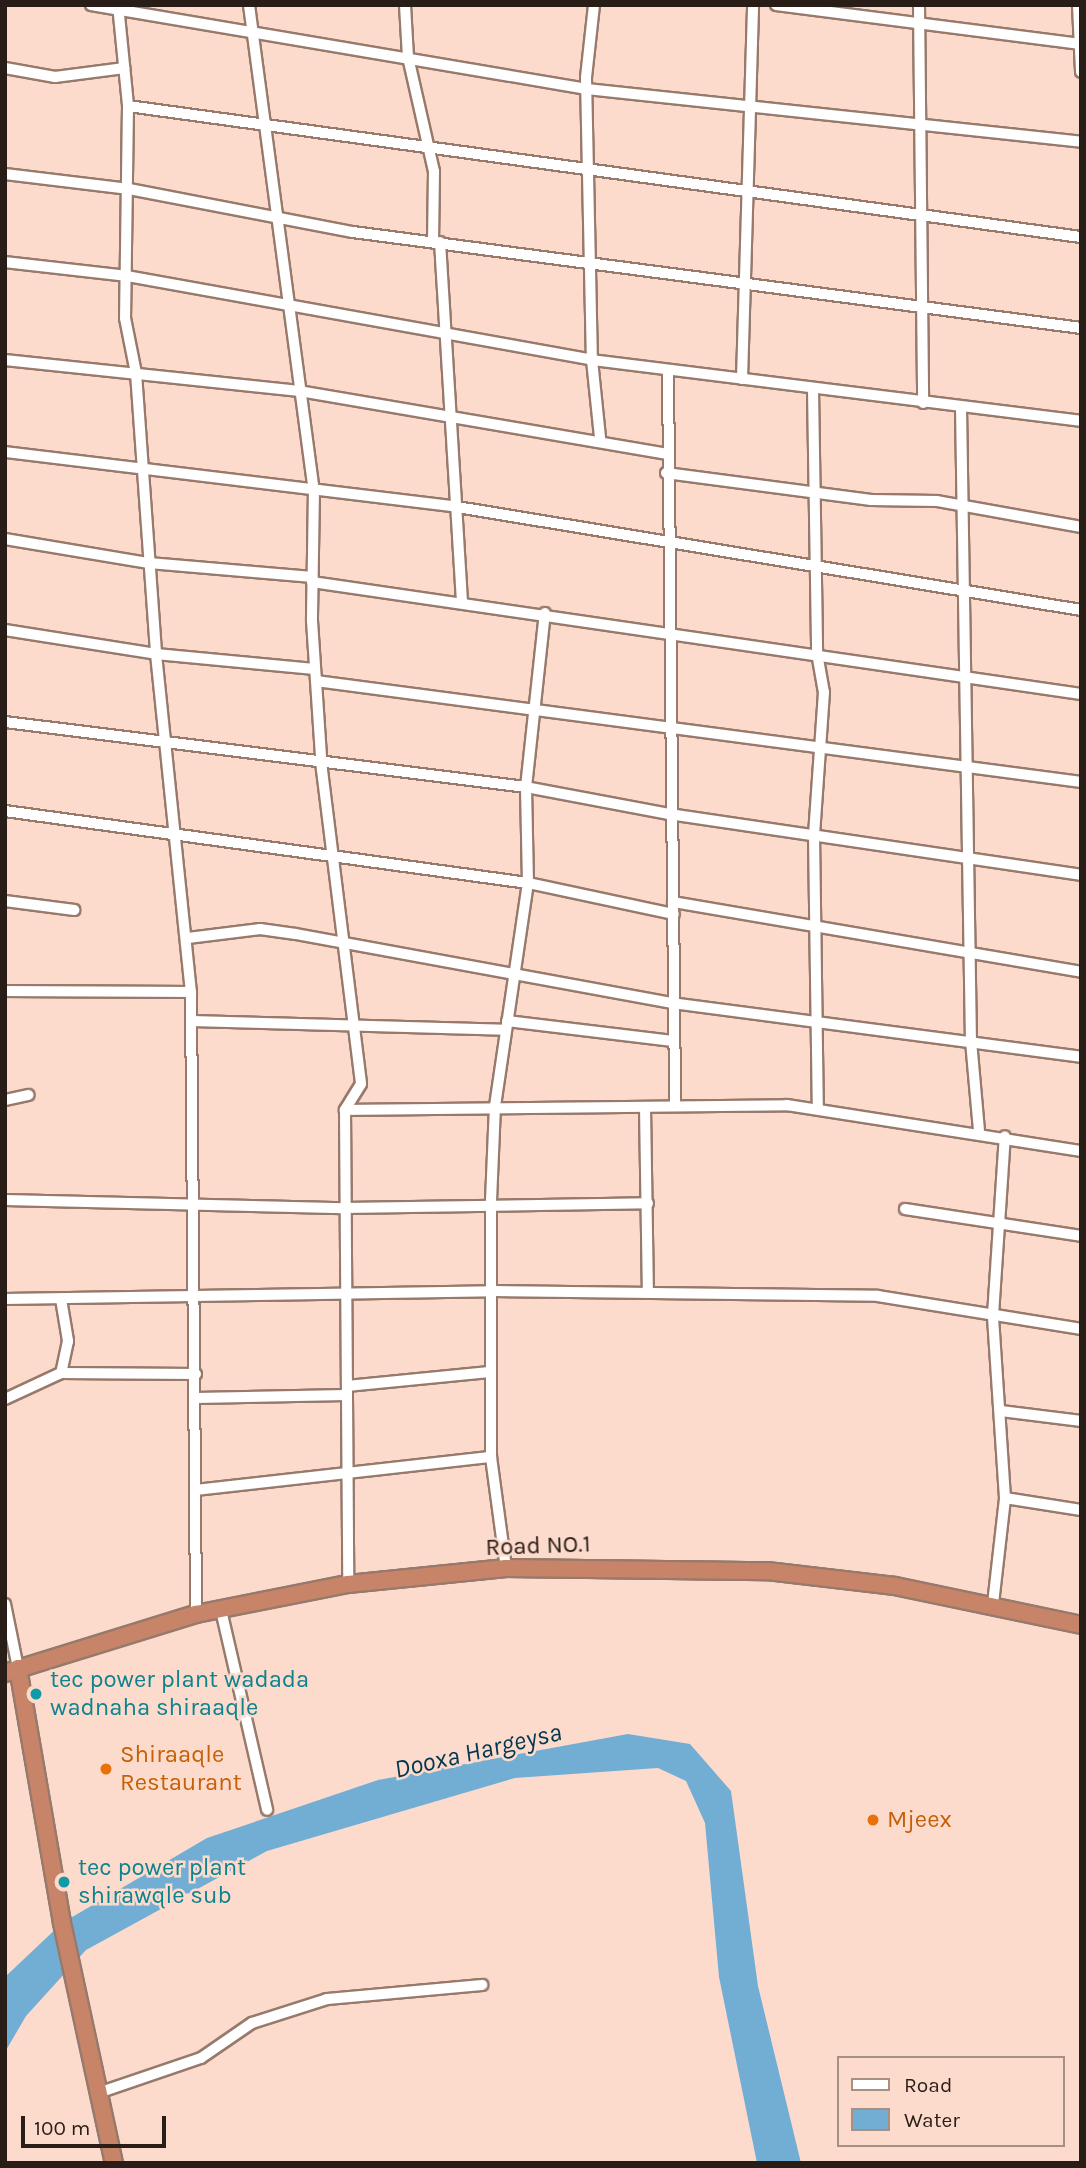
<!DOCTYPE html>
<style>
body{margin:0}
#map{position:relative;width:1086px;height:2168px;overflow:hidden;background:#fddbcc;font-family:Karla,sans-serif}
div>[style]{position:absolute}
.water>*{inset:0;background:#72aed4}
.roads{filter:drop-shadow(2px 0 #977a6c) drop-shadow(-2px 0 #977a6c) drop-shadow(0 2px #977a6c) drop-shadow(0 -2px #977a6c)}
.minor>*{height:10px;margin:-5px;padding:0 5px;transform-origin:5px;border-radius:5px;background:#fff}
.highway>*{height:16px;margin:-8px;padding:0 8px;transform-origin:8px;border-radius:8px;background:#c78468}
.dots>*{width:19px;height:19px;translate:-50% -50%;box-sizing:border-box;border:4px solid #fddbcc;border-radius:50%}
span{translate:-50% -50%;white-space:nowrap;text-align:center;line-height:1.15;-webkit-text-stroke:5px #fddbcc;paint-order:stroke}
.street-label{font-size:24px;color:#291d17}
.culture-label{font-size:24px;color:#0d838f}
.left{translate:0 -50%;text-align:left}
.food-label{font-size:24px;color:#c56008}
.water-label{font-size:26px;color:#023750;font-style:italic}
.frame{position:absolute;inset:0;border:7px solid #291d17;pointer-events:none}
.legend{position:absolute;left:837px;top:2056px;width:228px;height:91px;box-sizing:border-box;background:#fddbcc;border:2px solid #a88f84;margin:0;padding:9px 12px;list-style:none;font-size:21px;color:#291d17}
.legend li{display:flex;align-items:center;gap:14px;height:35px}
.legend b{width:35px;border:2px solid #a88f84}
.scale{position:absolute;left:21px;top:2116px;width:145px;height:32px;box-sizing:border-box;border:4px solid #291d17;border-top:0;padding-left:9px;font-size:21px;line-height:24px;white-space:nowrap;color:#291d17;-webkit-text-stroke:5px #fddbcc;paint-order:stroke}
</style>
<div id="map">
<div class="water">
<i style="clip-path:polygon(628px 1734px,690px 1744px,731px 1791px,758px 1986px,801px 2163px,757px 2163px,719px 1977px,705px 1823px,686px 1781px,658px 1768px,515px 1778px,267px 1851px,86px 1950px,26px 2016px,5px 2052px,5px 1977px,62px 1923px,207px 1838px,378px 1780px)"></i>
</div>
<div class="roads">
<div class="minor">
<i style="left:91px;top:5px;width:503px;rotate:9.61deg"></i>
<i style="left:587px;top:89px;width:497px;rotate:6.1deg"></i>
<i style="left:118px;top:5px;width:101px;rotate:84.3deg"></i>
<i style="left:128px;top:106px;width:212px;rotate:90.8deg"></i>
<i style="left:125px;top:318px;width:56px;rotate:78.7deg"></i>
<i style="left:136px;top:373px;width:282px;rotate:85.9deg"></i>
<i style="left:156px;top:654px;width:340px;rotate:84.1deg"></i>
<i style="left:191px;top:992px;width:622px;rotate:89.54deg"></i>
<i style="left:249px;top:5px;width:488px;rotate:82.4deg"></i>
<i style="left:314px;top:489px;width:132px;rotate:90.9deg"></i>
<i style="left:312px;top:621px;width:149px;rotate:86.2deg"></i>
<i style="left:322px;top:770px;width:316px;rotate:82.9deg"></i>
<i style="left:361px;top:1084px;width:31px;rotate:122deg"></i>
<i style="left:345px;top:1110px;width:474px;rotate:89.6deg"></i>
<i style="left:405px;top:5px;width:52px;rotate:86.7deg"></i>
<i style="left:408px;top:57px;width:117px;rotate:77.2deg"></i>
<i style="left:434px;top:171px;width:70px;rotate:90.8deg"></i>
<i style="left:594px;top:5px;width:73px;rotate:96.3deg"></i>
<i style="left:586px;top:78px;width:282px;rotate:88.8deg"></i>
<i style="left:592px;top:360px;width:78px;rotate:84.1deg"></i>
<i style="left:776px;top:5px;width:307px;rotate:7.3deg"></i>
<i style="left:919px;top:5px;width:398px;rotate:89.4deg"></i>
<i style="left:1078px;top:5px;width:67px;rotate:87.4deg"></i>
<i style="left:5px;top:68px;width:51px;rotate:10.2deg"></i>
<i style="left:55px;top:77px;width:70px;rotate:-7.4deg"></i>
<i style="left:128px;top:106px;width:962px;rotate:7.83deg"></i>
<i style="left:5px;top:174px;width:125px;rotate:6.9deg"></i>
<i style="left:129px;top:189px;width:228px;rotate:10.9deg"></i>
<i style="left:353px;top:232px;width:734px;rotate:7.51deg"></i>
<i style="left:440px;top:242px;width:360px;rotate:86.5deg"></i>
<i style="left:5px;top:262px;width:123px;rotate:6.5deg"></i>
<i style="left:127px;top:276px;width:473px;rotate:10.2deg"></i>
<i style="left:592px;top:360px;width:493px;rotate:7.1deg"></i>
<i style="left:5px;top:360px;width:296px;rotate:6deg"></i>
<i style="left:299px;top:391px;width:372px;rotate:9.7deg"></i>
<i style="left:668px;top:370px;width:734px;rotate:89.45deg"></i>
<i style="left:742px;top:379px;width:374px;rotate:-88.3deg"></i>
<i style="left:813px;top:389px;width:264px;rotate:89.1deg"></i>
<i style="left:817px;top:653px;width:40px;rotate:80deg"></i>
<i style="left:824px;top:692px;width:142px;rotate:94deg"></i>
<i style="left:814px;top:834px;width:275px;rotate:89.2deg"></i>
<i style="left:961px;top:407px;width:634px;rotate:89.1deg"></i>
<i style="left:971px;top:1041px;width:89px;rotate:84.9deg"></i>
<i style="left:5px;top:452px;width:455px;rotate:6.9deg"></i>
<i style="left:457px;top:507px;width:632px;rotate:9.37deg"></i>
<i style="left:666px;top:473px;width:207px;rotate:7.5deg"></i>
<i style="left:871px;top:500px;width:66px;rotate:0.9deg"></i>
<i style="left:937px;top:501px;width:146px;rotate:10.2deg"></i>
<i style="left:5px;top:539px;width:146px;rotate:9.5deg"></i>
<i style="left:149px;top:563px;width:164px;rotate:4.9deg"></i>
<i style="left:312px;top:582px;width:777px;rotate:8.29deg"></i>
<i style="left:5px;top:630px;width:153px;rotate:9deg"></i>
<i style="left:156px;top:654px;width:159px;rotate:5.4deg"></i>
<i style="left:316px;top:681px;width:772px;rotate:7.52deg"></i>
<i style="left:5px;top:722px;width:525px;rotate:7.11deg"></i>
<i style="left:526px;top:787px;width:146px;rotate:10.7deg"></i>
<i style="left:669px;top:814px;width:416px;rotate:8.4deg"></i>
<i style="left:5px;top:811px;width:528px;rotate:7.84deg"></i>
<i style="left:528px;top:883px;width:149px;rotate:12deg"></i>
<i style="left:5px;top:901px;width:70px;rotate:7.4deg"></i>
<i style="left:673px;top:902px;width:414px;rotate:9.7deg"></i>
<i style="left:188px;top:938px;width:73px;rotate:-7.1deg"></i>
<i style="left:260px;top:929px;width:36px;rotate:8deg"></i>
<i style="left:296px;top:934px;width:382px;rotate:10.4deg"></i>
<i style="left:672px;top:1003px;width:413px;rotate:7.5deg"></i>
<i style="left:5px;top:991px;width:186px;rotate:0.3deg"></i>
<i style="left:192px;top:1021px;width:313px;rotate:1.6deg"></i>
<i style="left:507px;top:1021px;width:167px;rotate:6.9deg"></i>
<i style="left:5px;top:1100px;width:24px;rotate:-12deg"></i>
<i style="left:645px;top:1107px;width:185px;rotate:89.1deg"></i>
<i style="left:345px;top:1110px;width:442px;rotate:-0.6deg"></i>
<i style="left:787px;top:1105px;width:298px;rotate:8.9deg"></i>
<i style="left:5px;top:1200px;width:339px;rotate:1.4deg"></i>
<i style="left:344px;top:1208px;width:304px;rotate:-0.9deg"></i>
<i style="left:905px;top:1209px;width:178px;rotate:8.7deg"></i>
<i style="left:5px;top:1299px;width:489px;rotate:-0.9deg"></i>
<i style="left:494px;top:1291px;width:384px;rotate:0.7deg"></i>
<i style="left:878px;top:1296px;width:206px;rotate:9.2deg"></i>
<i style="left:61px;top:1299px;width:43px;rotate:80.5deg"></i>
<i style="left:68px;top:1341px;width:33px;rotate:102deg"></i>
<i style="left:347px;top:1386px;width:143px;rotate:-5.6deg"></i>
<i style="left:196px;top:1398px;width:150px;rotate:-1.1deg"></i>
<i style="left:5px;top:1399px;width:62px;rotate:-24.9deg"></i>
<i style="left:61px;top:1373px;width:135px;rotate:0.4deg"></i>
<i style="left:1001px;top:1411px;width:81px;rotate:7.1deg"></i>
<i style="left:196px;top:1490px;width:297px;rotate:-6.4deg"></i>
<i style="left:1005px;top:1498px;width:77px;rotate:9deg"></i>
<i style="left:506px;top:1568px;width:112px;rotate:-97.7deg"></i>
<i style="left:491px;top:1457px;width:256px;rotate:-90deg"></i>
<i style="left:491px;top:1201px;width:95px;rotate:-87.6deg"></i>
<i style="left:495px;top:1106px;width:225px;rotate:-81.6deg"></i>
<i style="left:528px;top:883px;width:96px;rotate:-91.2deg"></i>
<i style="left:526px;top:787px;width:175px;rotate:-83.8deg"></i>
<i style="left:5px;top:1604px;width:65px;rotate:78.5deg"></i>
<i style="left:993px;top:1604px;width:107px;rotate:-83.5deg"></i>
<i style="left:1005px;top:1498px;width:183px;rotate:-93.8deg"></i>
<i style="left:993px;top:1315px;width:179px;rotate:-86.2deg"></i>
<i style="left:221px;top:1610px;width:205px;rotate:77deg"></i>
<i style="left:98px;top:2093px;width:109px;rotate:-18.8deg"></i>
<i style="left:201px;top:2058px;width:62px;rotate:-34.5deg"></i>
<i style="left:252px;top:2023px;width:79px;rotate:-17.7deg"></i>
<i style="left:327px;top:1999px;width:156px;rotate:-5.2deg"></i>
</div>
<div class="highway">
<i style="left:18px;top:1668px;width:259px;rotate:80.2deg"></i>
<i style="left:62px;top:1923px;width:246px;rotate:77.8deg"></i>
<i style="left:5px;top:1673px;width:200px;rotate:-17.2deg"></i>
<i style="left:196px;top:1614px;width:155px;rotate:-11.2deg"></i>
<i style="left:348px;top:1584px;width:159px;rotate:-5.8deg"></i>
<i style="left:506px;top:1568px;width:261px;rotate:0.7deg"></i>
<i style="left:767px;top:1571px;width:129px;rotate:6.7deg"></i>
<i style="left:895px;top:1586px;width:190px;rotate:11.8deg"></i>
</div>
</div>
<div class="dots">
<i style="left:36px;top:1694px;background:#0f9aa8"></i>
<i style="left:106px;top:1769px;background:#e8710a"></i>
<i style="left:873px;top:1820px;background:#e8710a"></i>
<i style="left:64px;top:1882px;background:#0f9aa8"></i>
</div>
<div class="street-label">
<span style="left:538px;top:1546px;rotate:-2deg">Road NO.1</span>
</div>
<div class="culture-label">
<span class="left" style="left:50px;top:1694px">tec power plant wadada<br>wadnaha shiraaqle</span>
<span class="left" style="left:78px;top:1882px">tec power plant<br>shirawqle sub</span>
</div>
<div class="food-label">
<span class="left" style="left:120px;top:1769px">Shiraaqle<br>Restaurant</span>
<span class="left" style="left:887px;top:1820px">Mjeex</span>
</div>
<div class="water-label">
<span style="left:478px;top:1751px;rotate:-13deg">Dooxa Hargeysa</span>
</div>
<div class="frame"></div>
<ul class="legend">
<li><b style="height:9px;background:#fff"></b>Road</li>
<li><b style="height:19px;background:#72aed4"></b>Water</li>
</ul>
<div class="scale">100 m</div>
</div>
